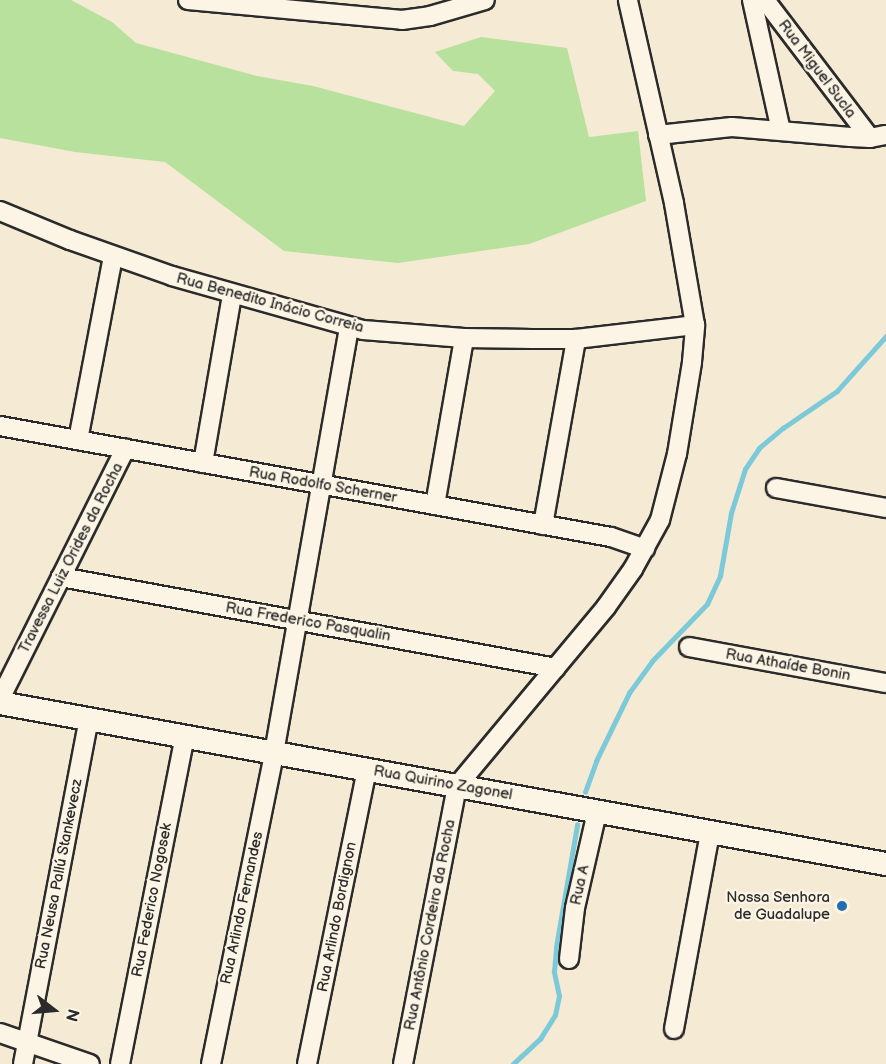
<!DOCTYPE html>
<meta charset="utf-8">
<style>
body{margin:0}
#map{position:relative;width:886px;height:1064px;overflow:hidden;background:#f5ead3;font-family:"Balsamiq Sans",sans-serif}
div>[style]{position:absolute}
.green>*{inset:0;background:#b8e19d}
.stream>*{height:4.5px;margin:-2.25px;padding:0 2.25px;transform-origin:2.25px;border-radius:2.25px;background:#7cc9da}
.roads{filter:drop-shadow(2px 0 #2b2b2b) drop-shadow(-2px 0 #2b2b2b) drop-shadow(0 2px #2b2b2b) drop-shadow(0 -2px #2b2b2b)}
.minor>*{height:18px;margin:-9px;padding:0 9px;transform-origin:9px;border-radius:9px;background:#fcf5e5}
.tertiary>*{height:22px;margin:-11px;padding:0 11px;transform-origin:11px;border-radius:11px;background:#fcf5e5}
.dots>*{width:16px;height:16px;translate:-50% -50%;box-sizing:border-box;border:3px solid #fcf5e5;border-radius:50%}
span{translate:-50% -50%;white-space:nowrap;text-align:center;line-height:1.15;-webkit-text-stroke:4.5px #fcf5e5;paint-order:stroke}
.street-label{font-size:15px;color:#2b2b2b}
.poi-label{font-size:15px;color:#2b2b2b}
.right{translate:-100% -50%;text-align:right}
.north{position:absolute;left:24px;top:980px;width:60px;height:60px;-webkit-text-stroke:4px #fcf5e5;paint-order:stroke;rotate:106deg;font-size:16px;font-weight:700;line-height:24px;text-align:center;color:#2b2b2b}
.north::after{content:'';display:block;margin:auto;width:21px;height:27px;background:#2b2b2b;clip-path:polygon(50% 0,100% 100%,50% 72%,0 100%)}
</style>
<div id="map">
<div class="green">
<i style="clip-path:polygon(0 0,71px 0,112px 22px,136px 43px,257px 76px,313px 86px,464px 126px,495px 91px,478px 74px,453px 71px,435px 52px,481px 37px,567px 48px,589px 137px,638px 131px,646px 201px,529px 244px,398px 263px,284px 251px,165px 162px,75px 152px,0 138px)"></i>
</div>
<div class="stream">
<i style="left:585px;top:792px;width:33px;rotate:-70deg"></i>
<i style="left:596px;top:761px;width:76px;rotate:-64.1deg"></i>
<i style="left:629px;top:693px;width:39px;rotate:-54deg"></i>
<i style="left:652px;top:661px;width:79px;rotate:-46deg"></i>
<i style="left:707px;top:604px;width:31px;rotate:-65deg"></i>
<i style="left:720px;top:576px;width:64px;rotate:-80.1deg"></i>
<i style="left:731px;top:513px;width:46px;rotate:-72.3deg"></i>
<i style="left:745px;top:469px;width:25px;rotate:-56deg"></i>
<i style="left:759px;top:448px;width:31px;rotate:-40deg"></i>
<i style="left:783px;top:428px;width:65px;rotate:-34.4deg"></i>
<i style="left:837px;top:391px;width:74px;rotate:-48.3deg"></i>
<i style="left:513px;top:1064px;width:37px;rotate:-43deg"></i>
<i style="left:540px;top:1039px;width:28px;rotate:-58deg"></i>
<i style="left:555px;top:1015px;width:19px;rotate:-78deg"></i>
<i style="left:559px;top:996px;width:25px;rotate:-102deg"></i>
<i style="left:554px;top:972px;width:25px;rotate:-85deg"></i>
<i style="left:556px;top:947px;width:124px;rotate:-80.2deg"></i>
</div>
<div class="roads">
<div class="minor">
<i style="left:188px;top:0;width:215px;rotate:5.3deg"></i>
<i style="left:402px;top:20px;width:28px;rotate:-8deg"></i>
<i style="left:430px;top:16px;width:57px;rotate:-16.2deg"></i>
<i style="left:752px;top:0;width:134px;rotate:77.5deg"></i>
<i style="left:765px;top:0;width:173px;rotate:52.7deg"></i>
<i style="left:658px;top:135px;width:74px;rotate:-6.2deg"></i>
<i style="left:732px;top:127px;width:119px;rotate:4.8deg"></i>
<i style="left:851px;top:137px;width:19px;rotate:3deg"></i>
<i style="left:870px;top:138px;width:16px;rotate:-11deg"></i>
<i style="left:0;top:211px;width:76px;rotate:22.5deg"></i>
<i style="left:70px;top:240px;width:108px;rotate:19.4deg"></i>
<i style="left:172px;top:276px;width:198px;rotate:15.8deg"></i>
<i style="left:363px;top:330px;width:101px;rotate:4.5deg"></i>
<i style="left:464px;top:338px;width:69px;rotate:0.8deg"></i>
<i style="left:533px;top:339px;width:43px"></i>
<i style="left:576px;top:339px;width:120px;rotate:-6.7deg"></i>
<i style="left:0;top:426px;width:621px;rotate:10.3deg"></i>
<i style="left:611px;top:537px;width:36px;rotate:19deg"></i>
<i style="left:78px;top:440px;width:187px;rotate:-79.2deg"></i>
<i style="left:203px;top:463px;width:170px;rotate:-80.2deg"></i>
<i style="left:776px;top:488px;width:112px;rotate:10.3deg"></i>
<i style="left:435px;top:505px;width:169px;rotate:-80.1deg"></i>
<i style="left:543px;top:525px;width:189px;rotate:-79.9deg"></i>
<i style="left:61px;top:577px;width:503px;rotate:10.42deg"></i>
<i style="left:689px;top:647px;width:200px;rotate:10.4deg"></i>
<i style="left:0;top:699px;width:280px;rotate:-63.4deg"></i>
<i style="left:569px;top:959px;width:51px;rotate:-83.3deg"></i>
<i style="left:575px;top:908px;width:98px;rotate:-77.1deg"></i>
<i style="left:674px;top:1029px;width:200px;rotate:-79.6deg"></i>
<i style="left:0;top:1033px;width:95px;rotate:19deg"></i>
<i style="left:23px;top:1064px;width:351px;rotate:-79.2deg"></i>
<i style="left:120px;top:1064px;width:333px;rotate:-78.8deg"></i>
<i style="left:211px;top:1064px;width:317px;rotate:-78.5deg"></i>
<i style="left:274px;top:753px;width:433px;rotate:-80deg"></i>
<i style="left:307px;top:1064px;width:300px;rotate:-78.5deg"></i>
<i style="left:403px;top:1064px;width:283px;rotate:-79deg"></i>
<i style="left:457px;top:786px;width:233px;rotate:-50.2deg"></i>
<i style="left:606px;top:607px;width:47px;rotate:-54.6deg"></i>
<i style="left:633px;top:569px;width:56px;rotate:-61.1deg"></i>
<i style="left:660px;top:520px;width:68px;rotate:-75.6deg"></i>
<i style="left:677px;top:454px;width:93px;rotate:-80.7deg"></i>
<i style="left:692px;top:362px;width:37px;rotate:-85deg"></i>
<i style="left:695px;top:325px;width:124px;rotate:-99.8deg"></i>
<i style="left:674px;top:203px;width:208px;rotate:-102.8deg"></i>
</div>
<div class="tertiary">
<i style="left:0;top:703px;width:901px;rotate:10.3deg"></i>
</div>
</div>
<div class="dots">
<i style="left:842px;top:906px;background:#1f6fb2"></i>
</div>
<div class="street-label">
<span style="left:817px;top:69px;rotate:53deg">Rua Miguel Sucla</span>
<span style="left:270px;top:303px;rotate:15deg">Rua Benedito Inácio Correia</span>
<span style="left:323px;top:485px;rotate:10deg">Rua Rodolfo Scherner</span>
<span style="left:71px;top:558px;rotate:-63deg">Travessa Luiz Orides da Rocha</span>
<span style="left:308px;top:622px;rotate:10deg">Rua Frederico Pasqualin</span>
<span style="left:788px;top:665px;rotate:10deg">Rua Athaíde Bonin</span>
<span style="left:443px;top:783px;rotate:10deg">Rua Quirino Zagonel</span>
<span style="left:59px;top:874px;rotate:-79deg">Rua Neusa Pallú Stankevecz</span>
<span style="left:580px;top:885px;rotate:-78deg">Rua A</span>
<span style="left:152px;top:900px;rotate:-79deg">Rua Federico Nogosek</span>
<span style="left:242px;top:908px;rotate:-78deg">Rua Arlindo Fernandes</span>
<span style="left:337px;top:917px;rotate:-79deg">Rua Arlindo Bordignon</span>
<span style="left:430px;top:925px;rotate:-79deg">Rua Antônio Cordeiro da Rocha</span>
</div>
<div class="poi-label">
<span class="right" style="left:830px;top:906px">Nossa Senhora<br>de Guadalupe</span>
</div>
<div class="north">N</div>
</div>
